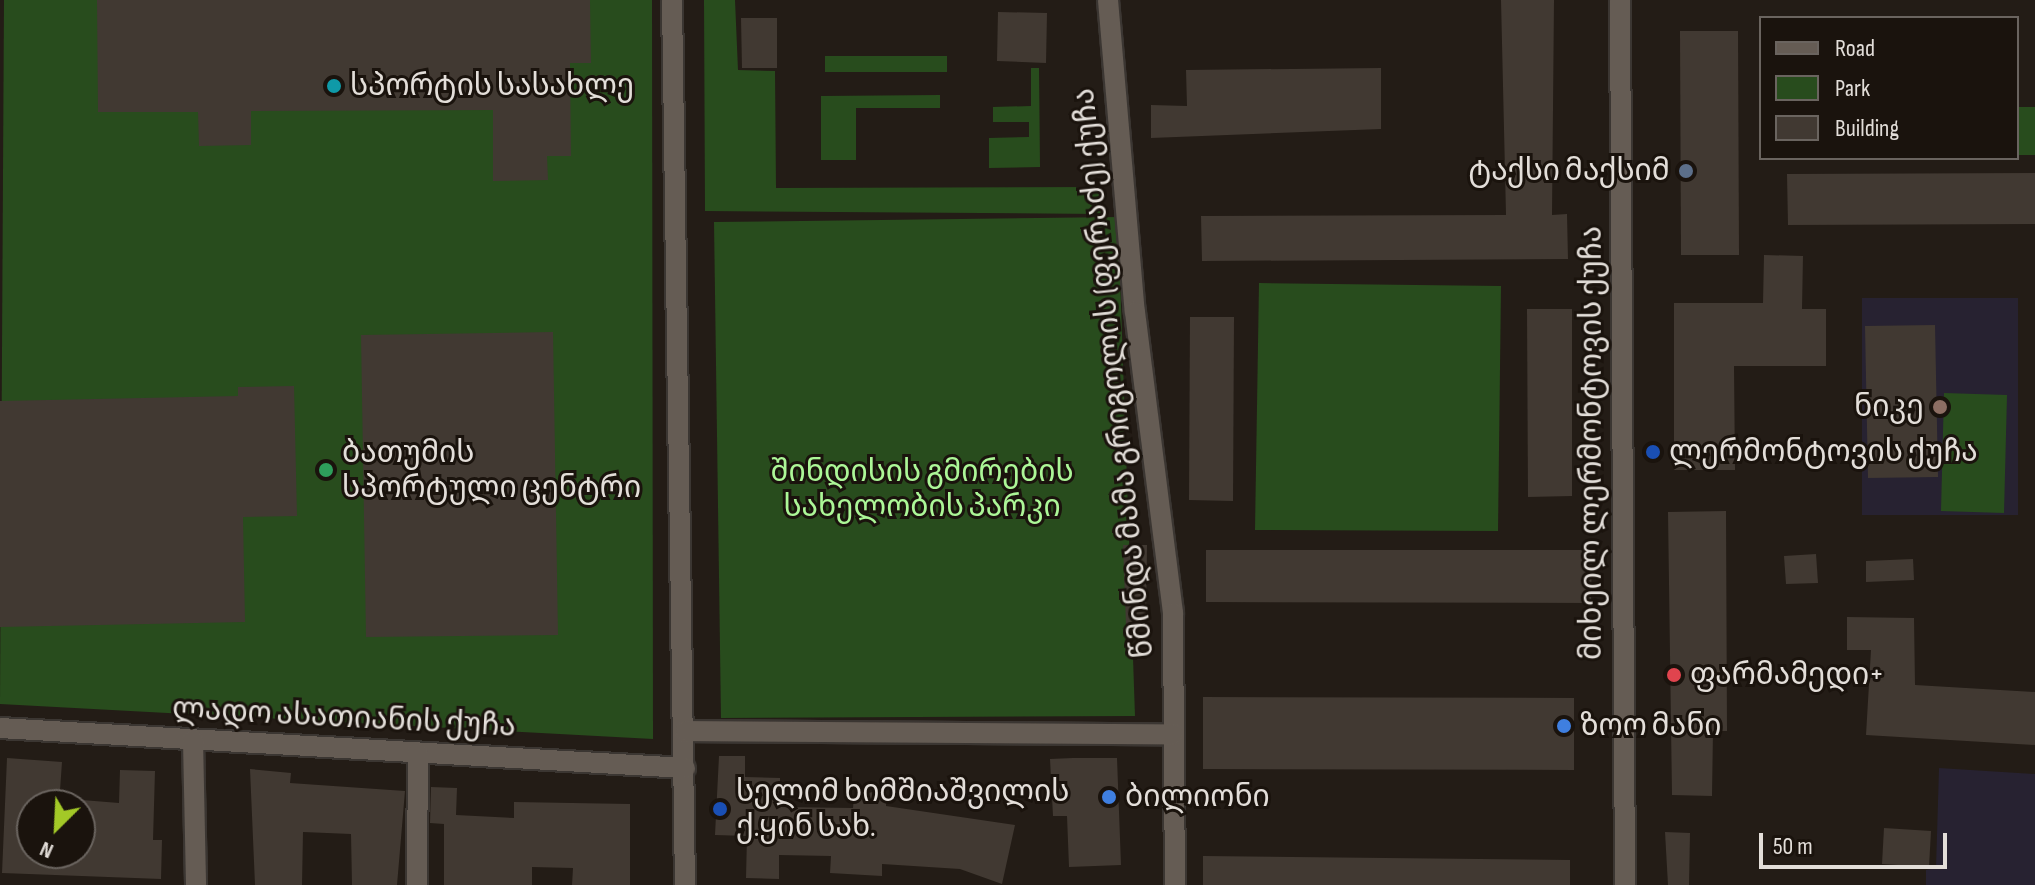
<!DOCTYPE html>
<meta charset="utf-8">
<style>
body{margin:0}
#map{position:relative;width:2035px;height:885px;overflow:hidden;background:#231c16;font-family:"Sofia Sans Condensed","Noto Sans Georgian",sans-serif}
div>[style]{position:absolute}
.education>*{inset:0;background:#272231}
.green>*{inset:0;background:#284c1d}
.building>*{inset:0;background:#413932}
.roads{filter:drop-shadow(2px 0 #3b3632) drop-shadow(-2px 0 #3b3632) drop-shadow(0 2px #3b3632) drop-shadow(0 -2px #3b3632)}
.minor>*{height:20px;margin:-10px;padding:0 10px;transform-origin:10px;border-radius:10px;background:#655c54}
.tertiary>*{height:20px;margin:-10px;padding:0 10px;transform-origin:10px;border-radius:10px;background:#655c54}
.dots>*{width:22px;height:22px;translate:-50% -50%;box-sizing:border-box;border:4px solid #1a130d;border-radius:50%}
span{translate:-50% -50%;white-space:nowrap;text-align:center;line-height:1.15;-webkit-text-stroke:6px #1a130d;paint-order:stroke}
.poi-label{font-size:30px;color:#e3ded9}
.left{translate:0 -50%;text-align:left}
.right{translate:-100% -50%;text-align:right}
.street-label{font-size:30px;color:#e3ded9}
.park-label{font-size:30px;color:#acf797}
.legend{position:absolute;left:1759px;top:16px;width:260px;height:144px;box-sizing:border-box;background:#1a130d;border:2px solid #6a645f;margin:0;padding:10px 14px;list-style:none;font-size:24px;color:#e3ded9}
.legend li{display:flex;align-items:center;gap:16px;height:40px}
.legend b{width:40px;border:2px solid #6a645f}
.north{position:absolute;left:16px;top:789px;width:80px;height:80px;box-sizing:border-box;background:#1a130d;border:2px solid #6a645f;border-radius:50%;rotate:204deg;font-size:22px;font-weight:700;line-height:32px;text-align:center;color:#e3ded9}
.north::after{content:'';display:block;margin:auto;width:28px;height:36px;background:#a3c927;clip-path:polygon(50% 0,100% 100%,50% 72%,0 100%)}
.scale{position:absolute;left:1759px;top:833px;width:188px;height:36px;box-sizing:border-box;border:4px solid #e3ded9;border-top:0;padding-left:10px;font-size:24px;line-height:28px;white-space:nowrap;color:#e3ded9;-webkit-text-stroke:6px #1a130d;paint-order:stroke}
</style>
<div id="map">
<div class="education">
<i style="clip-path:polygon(1862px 298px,2018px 298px,2018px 515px,1862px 515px)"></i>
<i style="clip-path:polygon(1939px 768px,2035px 774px,2035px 885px,1926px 885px,1926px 870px,1936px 868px)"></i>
</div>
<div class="green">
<i style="clip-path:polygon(4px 0,652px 0,653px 739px,0 704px)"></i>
<i style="clip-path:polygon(704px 0,735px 0,738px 70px,775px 71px,776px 188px,1098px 187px,1102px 214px,705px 211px)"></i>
<i style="clip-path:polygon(825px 56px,947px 56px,947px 72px,825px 72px)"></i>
<i style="clip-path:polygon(1031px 68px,1039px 68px,1040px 167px,989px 168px,989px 138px,1029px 137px,1029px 122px,993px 122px,993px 107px,1031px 106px)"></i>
<i style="clip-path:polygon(940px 95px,940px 108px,856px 108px,856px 160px,821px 160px,821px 96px)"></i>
<i style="clip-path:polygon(2017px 107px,2035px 107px,2035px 155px,2017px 155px)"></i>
<i style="clip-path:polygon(1118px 217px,1135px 716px,721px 718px,714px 222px)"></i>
<i style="clip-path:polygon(1259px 283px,1501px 286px,1498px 531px,1255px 530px)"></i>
<i style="clip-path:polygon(1944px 393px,2007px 395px,2004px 513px,1941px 511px)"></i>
</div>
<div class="building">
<i style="clip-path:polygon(97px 0,590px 0,591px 63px,570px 63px,571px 156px,547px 156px,548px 180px,493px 181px,493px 110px,251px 111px,251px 145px,199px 146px,198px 112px,98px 112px)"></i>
<i style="clip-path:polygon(1501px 0,1554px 0,1552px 215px,1567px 214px,1568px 259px,1202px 261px,1201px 216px,1506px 215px)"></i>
<i style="clip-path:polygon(998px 12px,1047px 13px,1046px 63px,997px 61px)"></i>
<i style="clip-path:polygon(741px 18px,777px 18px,777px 68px,742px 68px)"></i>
<i style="clip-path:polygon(1680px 31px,1738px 31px,1739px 255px,1681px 255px)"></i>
<i style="clip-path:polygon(1381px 68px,1381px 129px,1151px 138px,1151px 105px,1187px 106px,1186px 70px)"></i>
<i style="clip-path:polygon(2035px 173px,2035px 224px,1788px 225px,1787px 174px)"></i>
<i style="clip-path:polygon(1764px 255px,1803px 256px,1802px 309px,1826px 309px,1826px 366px,1734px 366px,1735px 470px,1674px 470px,1674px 303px,1763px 303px)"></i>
<i style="clip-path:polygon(1527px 309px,1572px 309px,1572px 496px,1528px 497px)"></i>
<i style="clip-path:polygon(1190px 317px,1234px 317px,1233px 501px,1189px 500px)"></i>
<i style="clip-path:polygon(1935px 325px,1938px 477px,1868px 478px,1865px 326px)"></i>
<i style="clip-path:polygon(553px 332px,558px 635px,366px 637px,361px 335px)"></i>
<i style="clip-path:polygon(294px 386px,297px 516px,243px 517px,245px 622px,0 627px,0 401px,238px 396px,238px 387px)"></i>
<i style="clip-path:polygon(1726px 511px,1727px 731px,1713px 731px,1712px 796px,1672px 795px,1668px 512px)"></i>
<i style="clip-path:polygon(1123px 545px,1147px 545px,1146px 625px,1126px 625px)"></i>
<i style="clip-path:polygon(1206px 550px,1592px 550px,1591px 603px,1206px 602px)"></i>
<i style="clip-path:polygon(1816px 554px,1818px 583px,1786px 584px,1784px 556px)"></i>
<i style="clip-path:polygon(1913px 559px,1914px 580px,1866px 582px,1866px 561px)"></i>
<i style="clip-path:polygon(1847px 617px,1914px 618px,1915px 685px,2035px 692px,2035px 745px,1866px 735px,1871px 650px,1847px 650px)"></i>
<i style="clip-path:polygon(1203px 697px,1574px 698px,1574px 770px,1203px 769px)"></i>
<i style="clip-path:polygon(719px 756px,745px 756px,745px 777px,780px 778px,780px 807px,853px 808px,854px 796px,887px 789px,886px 806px,1015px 825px,1002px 884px,960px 869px,882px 864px,882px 876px,830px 873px,831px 856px,779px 855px,779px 879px,746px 878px,747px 836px,715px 835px)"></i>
<i style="clip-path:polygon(7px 758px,62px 762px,59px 805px,32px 805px,32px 853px,80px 853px,82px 800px,119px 803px,120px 770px,155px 771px,153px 840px,162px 840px,161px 879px,2px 873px)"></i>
<i style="clip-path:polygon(1073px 758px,1117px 758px,1121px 865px,1069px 867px,1067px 816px,1053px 816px,1050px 759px)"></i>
<i style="clip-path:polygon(250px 769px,291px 773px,290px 783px,405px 791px,397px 885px,352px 885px,351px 834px,303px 832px,302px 885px,255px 885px)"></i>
<i style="clip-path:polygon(431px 787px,457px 788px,456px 815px,514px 818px,514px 802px,630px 804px,630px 885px,572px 885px,573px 868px,532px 867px,532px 885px,444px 885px,444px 824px,430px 823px)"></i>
<i style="clip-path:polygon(1884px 828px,1931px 831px,1929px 867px,1882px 864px)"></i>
<i style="clip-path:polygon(1665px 832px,1690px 833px,1689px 885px,1668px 885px)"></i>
<i style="clip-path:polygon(1203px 856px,1570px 860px,1570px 885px,1203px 885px)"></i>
</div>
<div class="roads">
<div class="minor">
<i style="left:672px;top:0;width:885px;rotate:89.16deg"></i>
<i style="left:1108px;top:0;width:313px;rotate:85.1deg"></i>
<i style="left:1135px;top:312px;width:303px;rotate:82.8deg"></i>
<i style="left:1173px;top:613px;width:272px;rotate:89.6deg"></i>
<i style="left:0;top:728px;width:686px;rotate:3.34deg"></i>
<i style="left:686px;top:731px;width:487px;rotate:0.4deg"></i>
<i style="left:193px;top:740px;width:145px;rotate:88.8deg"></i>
<i style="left:417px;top:885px;width:132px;rotate:-89.6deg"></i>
</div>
<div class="tertiary">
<i style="left:1620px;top:0;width:885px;rotate:89.68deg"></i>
</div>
</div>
<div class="dots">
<i style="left:334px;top:86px;background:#0f9aa8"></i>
<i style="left:1686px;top:171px;background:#5c6f8a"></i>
<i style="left:1940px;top:407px;background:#8d6e63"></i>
<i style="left:1653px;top:452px;background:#1a4fb4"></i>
<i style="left:326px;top:470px;background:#2e9e5b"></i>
<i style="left:1674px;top:675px;background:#e0444e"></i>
<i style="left:1564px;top:726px;background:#3f7fe0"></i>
<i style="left:1109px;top:797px;background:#3f7fe0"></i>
<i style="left:720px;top:809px;background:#1a4fb4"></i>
</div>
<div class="poi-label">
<span class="left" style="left:350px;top:86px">სპორტის სასახლე</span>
<span class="right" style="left:1670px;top:171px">ტაქსი მაქსიმ</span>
<span class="right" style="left:1924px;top:407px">ნიკე</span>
<span class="left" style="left:1669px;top:452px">ლერმონტოვის ქუჩა</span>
<span class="left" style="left:342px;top:470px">ბათუმის<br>სპორტული ცენტრი</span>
<span class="left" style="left:1690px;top:675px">ფარმამედი+</span>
<span class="left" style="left:1580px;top:726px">ზოო მანი</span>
<span class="left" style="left:736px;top:809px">სელიმ ხიმშიაშვილის<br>ქ.ყინ სახ.</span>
<span class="left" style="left:1125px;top:797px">ბილიონი</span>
</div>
<div class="street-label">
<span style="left:1114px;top:373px;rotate:-96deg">წმინდა მამა გრიგოლის (ფერაძე) ქუჩა</span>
<span style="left:1592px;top:443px;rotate:-90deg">მიხეილ ლერმონტოვის ქუჩა</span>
<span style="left:344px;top:718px;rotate:3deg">ლადო ასათიანის ქუჩა</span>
</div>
<div class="park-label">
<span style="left:922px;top:489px">შინდისის გმირების<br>სახელობის პარკი</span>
</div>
<ul class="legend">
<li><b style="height:10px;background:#655c54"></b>Road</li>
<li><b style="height:22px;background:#284c1d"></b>Park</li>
<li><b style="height:22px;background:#413932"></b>Building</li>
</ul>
<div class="north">N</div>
<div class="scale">50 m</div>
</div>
